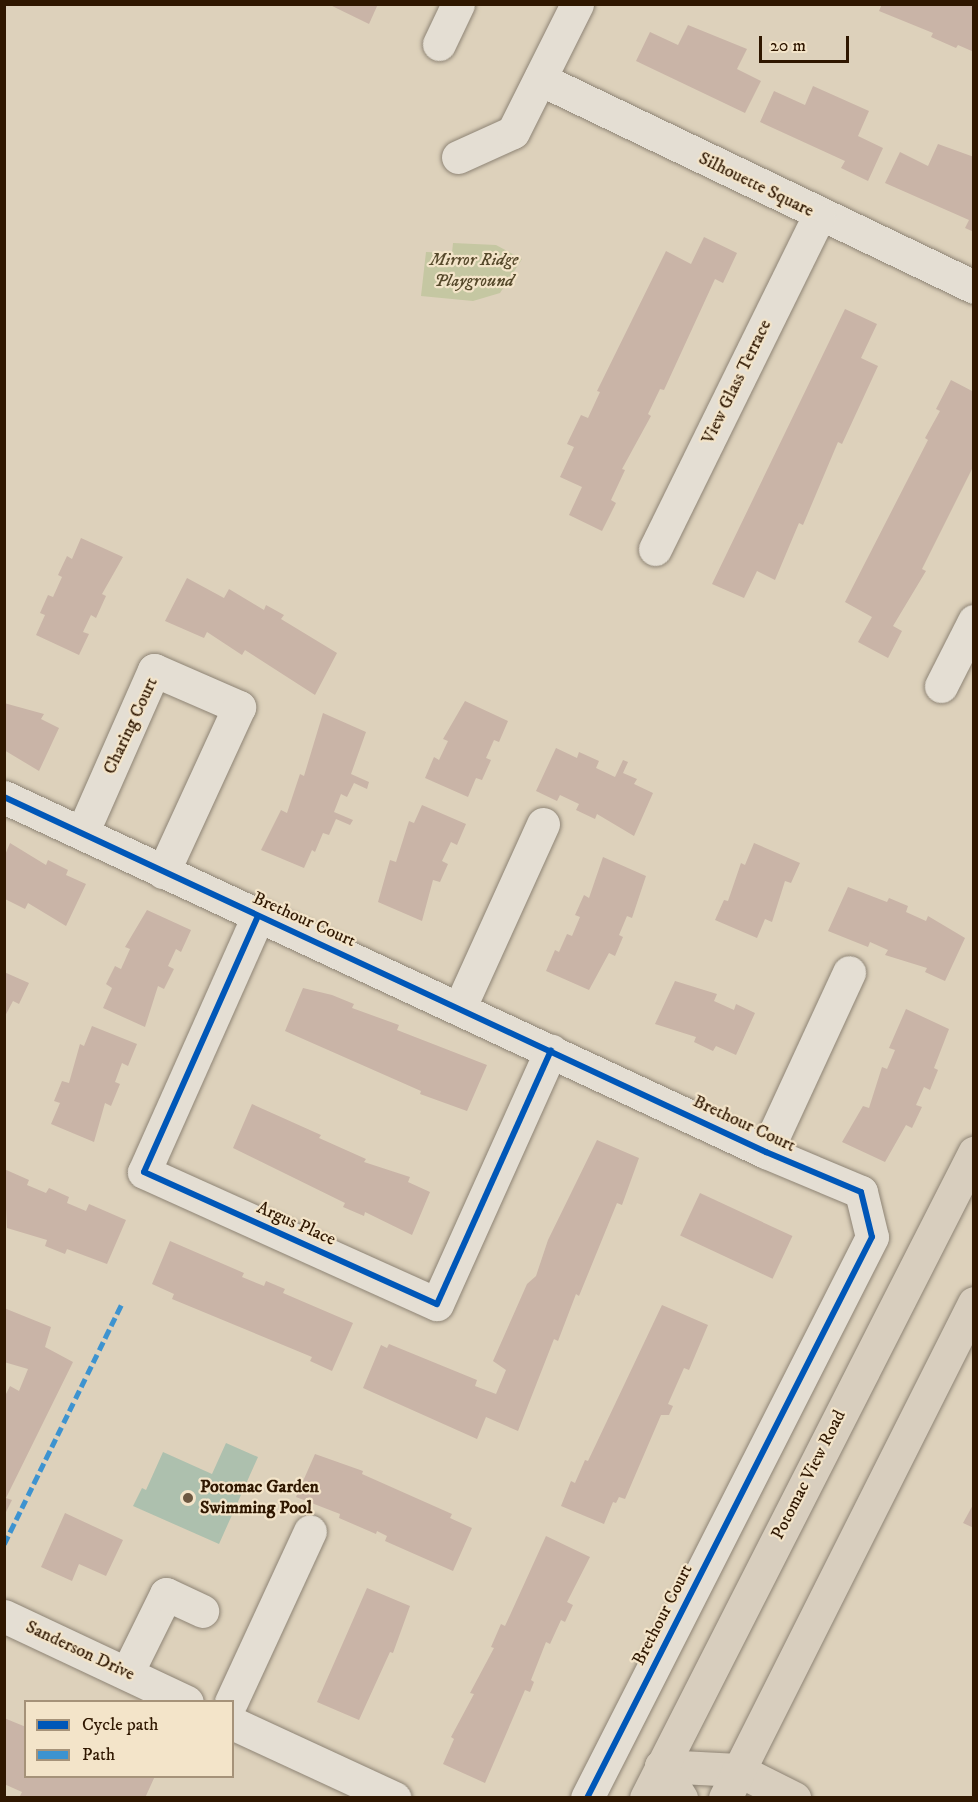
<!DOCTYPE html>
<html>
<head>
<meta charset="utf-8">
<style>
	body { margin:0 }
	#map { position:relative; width:978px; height:1802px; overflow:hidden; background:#ddd1bb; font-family:"IM FELL DW Pica",serif }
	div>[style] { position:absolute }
	.green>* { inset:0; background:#c5c7a2 }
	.water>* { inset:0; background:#adc0ae }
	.building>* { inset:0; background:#c9b4a7; transform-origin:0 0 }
	.roads { filter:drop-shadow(0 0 2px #8e8475) drop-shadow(0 0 2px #8e8475) }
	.minor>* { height:33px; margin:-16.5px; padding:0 16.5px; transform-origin:16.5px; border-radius:16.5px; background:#e4ded3 }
	.major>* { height:33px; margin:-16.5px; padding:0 16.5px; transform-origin:16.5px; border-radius:16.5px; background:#d8cebe }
	.quiet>* { height:4.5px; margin-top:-2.25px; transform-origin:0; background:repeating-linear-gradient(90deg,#3d93d0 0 9px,transparent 0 13.5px) }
	.cycleway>* { height:6px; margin:-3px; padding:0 3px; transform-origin:3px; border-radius:3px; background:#0057b8 }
	.dots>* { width:16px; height:16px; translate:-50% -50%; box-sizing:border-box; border:3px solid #f3e4c9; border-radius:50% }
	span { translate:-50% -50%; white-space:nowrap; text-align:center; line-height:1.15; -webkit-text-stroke:4.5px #f3e4c9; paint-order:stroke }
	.street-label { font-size:18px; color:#2f1700 }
	.park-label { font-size:18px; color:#56492b; font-style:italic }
	.poi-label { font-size:18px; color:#2f1700; font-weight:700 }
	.left { translate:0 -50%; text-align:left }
	.frame { position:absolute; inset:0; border:6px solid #2f1700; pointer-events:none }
	.legend { position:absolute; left:24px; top:1700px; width:210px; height:78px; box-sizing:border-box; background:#f3e4c9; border:2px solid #a59279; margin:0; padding:8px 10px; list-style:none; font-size:18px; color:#2f1700 }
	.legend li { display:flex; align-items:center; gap:12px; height:30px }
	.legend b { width:30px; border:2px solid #a59279 }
	.scale { position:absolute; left:759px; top:36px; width:90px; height:27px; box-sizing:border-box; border:3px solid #2f1700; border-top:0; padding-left:8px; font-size:18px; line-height:21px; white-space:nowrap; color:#2f1700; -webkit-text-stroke:4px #f3e4c9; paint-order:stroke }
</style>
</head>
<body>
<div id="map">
	<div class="green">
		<div style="clip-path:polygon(453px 243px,496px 245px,522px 259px,500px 293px,473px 301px,421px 296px,426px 252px,452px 253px)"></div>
	</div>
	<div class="water">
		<div style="clip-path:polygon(226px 1443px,258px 1457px,219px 1544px,133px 1506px,142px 1488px,146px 1490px,163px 1452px,212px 1474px)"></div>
	</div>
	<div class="building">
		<div style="clip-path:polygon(328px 4px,378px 4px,369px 24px)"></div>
		<div style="clip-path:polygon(882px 4px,974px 4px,974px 52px,958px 45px,956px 48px,931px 37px,933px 33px,879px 11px)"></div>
		<div style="clip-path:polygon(688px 25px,747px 49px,737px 69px,761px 81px,745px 113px,636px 61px,650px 32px,678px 45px)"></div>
		<div style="clip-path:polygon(813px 86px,869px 111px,858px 136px,883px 148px,868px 181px,841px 168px,845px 161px,760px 122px,774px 91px,805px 105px)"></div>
		<div style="clip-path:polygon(938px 144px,974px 157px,974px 232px,965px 228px,969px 220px,885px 183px,900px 152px,928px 166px)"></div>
		<div style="clip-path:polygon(704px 237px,737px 253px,723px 283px,715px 279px,664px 390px,660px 389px,648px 414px,651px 416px,622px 469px,625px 470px,611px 500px,616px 503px,602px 531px,569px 515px,582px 487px,560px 477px,574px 447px,567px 444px,581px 415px,588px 418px,600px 392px,597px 391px,666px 251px,691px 264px)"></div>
		<div style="clip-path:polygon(845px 309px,877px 324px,861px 358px,878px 366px,842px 444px,838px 442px,803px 525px,799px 523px,775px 580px,757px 571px,744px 598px,712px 584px)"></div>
		<div style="clip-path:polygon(951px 380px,974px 392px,974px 465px,922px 569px,926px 571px,893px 626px,902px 631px,888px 658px,858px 642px,872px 617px,845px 602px,928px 440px,925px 438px,940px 411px,936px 409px)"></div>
		<div style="clip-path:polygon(81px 538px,123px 557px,102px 594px,106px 596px,96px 618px,91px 615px,83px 632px,89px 634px,79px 655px,36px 635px,45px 615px,40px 613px,48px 595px,53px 597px,62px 577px,58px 575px,67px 556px,72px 559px)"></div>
		<div style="clip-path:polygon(187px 578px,224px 598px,229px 589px,264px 610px,266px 605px,284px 615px,281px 619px,337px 653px,315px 695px,245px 650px,242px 655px,207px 632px,204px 638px,165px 621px)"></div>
		<div style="clip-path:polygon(465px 701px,508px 721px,499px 742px,494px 740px,486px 758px,491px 760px,482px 780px,476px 778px,468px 797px,425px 778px,434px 757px,439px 760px,448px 741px,443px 739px)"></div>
		<div style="clip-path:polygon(4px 703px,44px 714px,41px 719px,59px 728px,39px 771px,4px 750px)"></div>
		<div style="clip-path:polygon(323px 713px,366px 732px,351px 774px,369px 782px,367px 789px,354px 783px,347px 797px,341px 794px,334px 812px,353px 820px,350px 825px,336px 819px,329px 835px,323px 833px,315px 852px,312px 850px,304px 868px,261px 850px,281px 810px,287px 813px,300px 774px,304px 776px)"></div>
		<div style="clip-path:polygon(556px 748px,577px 758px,579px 752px,599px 761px,596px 768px,615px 777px,623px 760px,628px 762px,623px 773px,637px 779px,634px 784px,653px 793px,634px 836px,597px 814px,595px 819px,576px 810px,579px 804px,560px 795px,557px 801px,536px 791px)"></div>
		<div style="clip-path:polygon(422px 805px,466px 824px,457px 845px,451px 842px,442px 861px,448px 864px,440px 882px,433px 880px,422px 921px,378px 902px,390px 860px,396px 862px,409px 821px,414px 823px)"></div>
		<div style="clip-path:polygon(10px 843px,46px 865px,48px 860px,68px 870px,66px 875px,86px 884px,66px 926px,28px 903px,25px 909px,5px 899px,5px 855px)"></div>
		<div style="clip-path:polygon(754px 843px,800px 863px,791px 883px,785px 881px,772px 922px,765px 919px,757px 938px,715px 920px,724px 900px,728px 901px,741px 863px,745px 865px)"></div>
		<div style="clip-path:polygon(603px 857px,646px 876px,632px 918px,627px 916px,619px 935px,623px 937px,615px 956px,609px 953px,589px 990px,546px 971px,555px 950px,559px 952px,567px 934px,572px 936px,580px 917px,575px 915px,584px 895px,589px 898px)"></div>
		<div style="clip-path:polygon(848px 887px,887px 902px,889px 898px,908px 906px,906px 912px,926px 921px,928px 916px,965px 938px,945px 981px,925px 972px,927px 968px,885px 955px,888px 950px,870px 942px,868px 947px,828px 931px)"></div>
		<div style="clip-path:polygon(147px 910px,191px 930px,181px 952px,176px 949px,168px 966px,174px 969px,164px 989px,158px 986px,145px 1027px,103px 1008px,112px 988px,106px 984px,115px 966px,121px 969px,130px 949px,125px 947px)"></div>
		<div style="clip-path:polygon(4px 972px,29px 983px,19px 1004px,13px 1001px,4px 1018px)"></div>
		<div style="clip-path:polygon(675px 981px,717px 994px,714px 1001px,734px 1010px,736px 1004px,755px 1013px,736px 1055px,716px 1046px,713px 1051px,694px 1042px,696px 1037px,655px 1024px)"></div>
		<div style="clip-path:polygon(303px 988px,332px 995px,354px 1004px,352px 1008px,399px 1025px,397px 1030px,487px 1065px,467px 1111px,420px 1094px,421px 1091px,285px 1031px)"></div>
		<div style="clip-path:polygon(906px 1009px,949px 1029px,934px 1068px,938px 1070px,930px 1090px,924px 1087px,916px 1105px,922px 1107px,912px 1128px,906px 1125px,885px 1162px,842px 1142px,863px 1106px,869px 1108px,882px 1067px,887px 1069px,895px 1050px,889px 1048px)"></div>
		<div style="clip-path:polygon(92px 1026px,137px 1044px,128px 1066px,122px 1063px,115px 1082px,120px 1084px,111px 1106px,105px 1103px,94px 1142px,51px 1124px,60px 1103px,54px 1101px,62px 1081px,69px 1083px,80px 1044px,84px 1046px)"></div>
		<div style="clip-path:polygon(252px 1104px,321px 1135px,319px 1138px,366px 1159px,364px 1162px,410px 1177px,408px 1182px,430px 1192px,412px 1235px,365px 1212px,364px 1216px,343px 1207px,345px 1203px,233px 1148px)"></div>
		<div style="clip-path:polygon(597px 1140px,639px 1158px,622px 1205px,617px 1203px,579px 1296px,576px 1294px,558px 1341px,554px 1339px,518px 1431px,486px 1417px,477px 1439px,363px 1388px,381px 1345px,387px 1348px,389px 1344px,477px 1380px,475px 1386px,496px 1394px,506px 1370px,493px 1361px,527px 1284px,536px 1276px,548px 1240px)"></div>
		<div style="clip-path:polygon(4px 1169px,29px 1180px,27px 1185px,46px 1193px,49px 1188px,69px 1197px,67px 1203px,86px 1211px,89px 1204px,126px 1220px,107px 1264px,67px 1249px,65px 1254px,45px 1246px,47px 1240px,7px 1228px)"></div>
		<div style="left:700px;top:1193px;width:102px;height:47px;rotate:25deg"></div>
		<div style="clip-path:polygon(170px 1241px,244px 1273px,242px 1277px,264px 1286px,266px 1281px,285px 1289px,283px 1293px,353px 1323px,332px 1371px,310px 1361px,312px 1357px,172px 1299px,174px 1294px,152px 1284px)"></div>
		<div style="clip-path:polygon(662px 1305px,708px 1325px,689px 1370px,684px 1368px,668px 1404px,673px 1406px,669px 1415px,661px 1415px,625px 1499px,619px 1497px,616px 1503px,613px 1502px,604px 1524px,561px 1506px,571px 1481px,575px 1483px,585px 1460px,588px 1461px)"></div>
		<div style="clip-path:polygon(4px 1308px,51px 1327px,45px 1347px,73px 1362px,6px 1498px,12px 1500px,4px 1516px,4px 1398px,10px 1386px,19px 1391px,28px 1369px,4px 1362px)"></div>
		<div style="clip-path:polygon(315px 1454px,363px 1471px,362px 1474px,452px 1514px,450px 1518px,472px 1528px,453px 1571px,385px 1541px,387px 1536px,377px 1531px,376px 1534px,339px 1518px,340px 1514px,296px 1497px)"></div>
		<div style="clip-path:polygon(974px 1503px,974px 1528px,963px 1523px)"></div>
		<div style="clip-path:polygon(65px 1513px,123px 1540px,106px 1576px,79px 1564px,72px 1581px,41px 1567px)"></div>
		<div style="clip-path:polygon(546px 1536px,590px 1557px,567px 1602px,573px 1605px,565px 1622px,561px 1620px,550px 1644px,546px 1642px,531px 1680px,534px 1682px,530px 1692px,525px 1690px,485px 1783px,443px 1764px,454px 1739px,451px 1737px,474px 1694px,470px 1693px,494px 1648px,491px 1647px,501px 1624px,505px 1626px)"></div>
		<div style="clip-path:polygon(367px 1588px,410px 1606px,393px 1653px,390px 1652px,359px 1720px,317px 1702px)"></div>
		<div style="clip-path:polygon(4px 1718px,26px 1727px,26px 1776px,155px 1776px,145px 1798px,19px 1798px,22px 1792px,4px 1784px)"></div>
	</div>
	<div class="roads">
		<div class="minor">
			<div style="left:439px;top:44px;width:44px;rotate:-64.6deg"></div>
			<div style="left:540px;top:79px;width:481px;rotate:25.6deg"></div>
			<div style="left:458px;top:157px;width:60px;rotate:-24.4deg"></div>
			<div style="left:513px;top:132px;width:143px;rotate:-63.4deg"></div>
			<div style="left:655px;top:549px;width:371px;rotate:-63.8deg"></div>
			<div style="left:941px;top:686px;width:73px;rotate:-63.1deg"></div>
			<div style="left:4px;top:797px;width:841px;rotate:24.98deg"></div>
			<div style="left:766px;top:1152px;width:103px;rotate:22.8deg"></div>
			<div style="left:861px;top:1192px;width:46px;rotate:76.3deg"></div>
			<div style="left:872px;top:1237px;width:629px;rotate:116.93deg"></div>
			<div style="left:83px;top:831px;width:176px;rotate:-66.2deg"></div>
			<div style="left:154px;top:670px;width:93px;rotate:23.5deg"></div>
			<div style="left:239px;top:707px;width:182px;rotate:114.7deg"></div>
			<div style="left:258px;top:916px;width:280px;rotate:114deg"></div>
			<div style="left:144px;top:1172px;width:321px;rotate:24.3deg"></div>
			<div style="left:437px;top:1304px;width:278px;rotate:-65.8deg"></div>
			<div style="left:460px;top:1007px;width:201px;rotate:-65.6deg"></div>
			<div style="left:766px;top:1152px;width:198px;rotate:-65.2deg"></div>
			<div style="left:4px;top:1616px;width:202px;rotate:25.2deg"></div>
			<div style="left:127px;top:1673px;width:88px;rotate:-63.7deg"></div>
			<div style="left:166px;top:1594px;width:40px;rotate:25deg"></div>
			<div style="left:231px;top:1702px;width:188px;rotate:-65.2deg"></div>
			<div style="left:232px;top:1723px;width:179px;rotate:24.8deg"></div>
		</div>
		<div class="major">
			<div style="left:661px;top:1766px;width:77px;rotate:3deg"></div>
			<div style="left:738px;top:1770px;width:63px;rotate:26.6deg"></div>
			<div style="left:661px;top:1766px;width:38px;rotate:58deg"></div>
			<div style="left:646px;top:1798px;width:724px;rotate:-63.05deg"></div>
			<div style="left:725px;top:1798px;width:554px;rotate:-63.3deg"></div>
		</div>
	</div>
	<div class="quiet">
		<div style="left:4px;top:1544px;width:268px;rotate:-63.9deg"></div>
	</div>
	<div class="cycleway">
		<div style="left:4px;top:797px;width:841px;rotate:24.98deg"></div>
		<div style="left:766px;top:1152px;width:103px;rotate:22.8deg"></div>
		<div style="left:861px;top:1192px;width:46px;rotate:76.3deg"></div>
		<div style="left:872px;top:1237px;width:629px;rotate:116.93deg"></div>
		<div style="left:258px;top:916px;width:280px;rotate:114deg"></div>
		<div style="left:144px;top:1172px;width:321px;rotate:24.3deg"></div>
		<div style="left:437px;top:1304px;width:278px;rotate:-65.8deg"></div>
	</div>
	<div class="dots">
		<div style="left:188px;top:1498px;background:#6c5841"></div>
	</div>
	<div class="street-label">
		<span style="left:756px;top:185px;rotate:26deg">Silhouette Square</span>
		<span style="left:737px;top:382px;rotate:-64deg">View Glass Terrace</span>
		<span style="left:131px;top:726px;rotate:-65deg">Charing Court</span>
		<span style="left:304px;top:920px;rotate:24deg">Brethour Court</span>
		<span style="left:744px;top:1124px;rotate:25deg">Brethour Court</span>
		<span style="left:296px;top:1224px;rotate:24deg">Argus Place</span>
		<span style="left:809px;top:1475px;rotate:-63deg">Potomac View Road</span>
		<span style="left:663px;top:1615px;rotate:-63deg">Brethour Court</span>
		<span style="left:80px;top:1651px;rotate:25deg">Sanderson Drive</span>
	</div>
	<div class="park-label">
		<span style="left:474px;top:271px">Mirror Ridge<br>Playground</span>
	</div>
	<div class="poi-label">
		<span class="left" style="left:200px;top:1498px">Potomac Garden<br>Swimming Pool</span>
	</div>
	<div class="frame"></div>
	<ul class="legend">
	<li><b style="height:8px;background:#0057b8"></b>Cycle path</li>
	<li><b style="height:8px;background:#3d93d0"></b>Path</li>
	</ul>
	<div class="scale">20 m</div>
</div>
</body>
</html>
